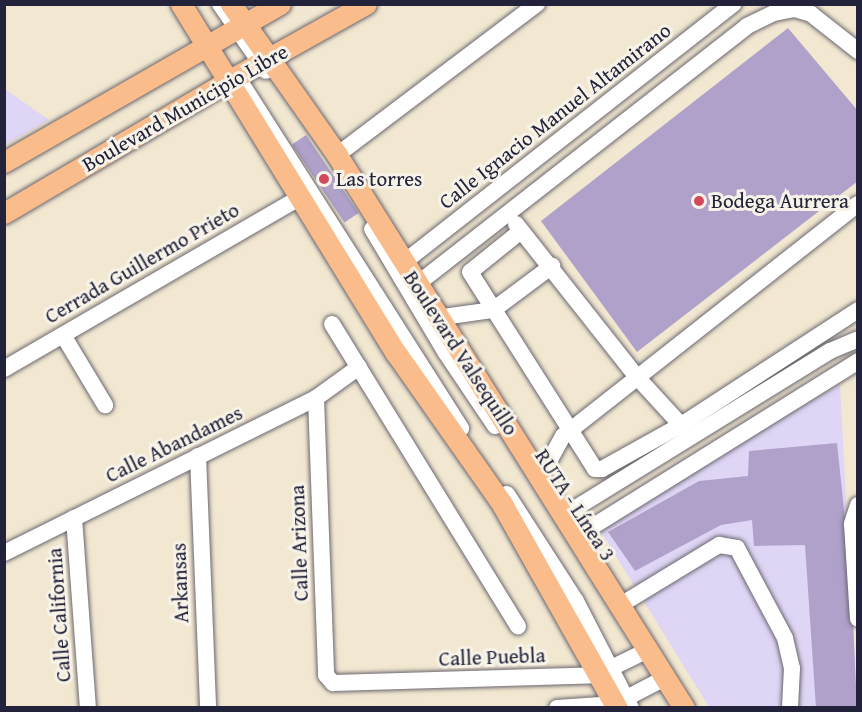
<!DOCTYPE html>
<html>
<head>
<meta charset="utf-8">
<style>
	body { margin:0 }
	#map { position:relative; width:862px; height:712px; overflow:hidden; background:#f2e8d1; font-family:"Gentium Book Plus",serif }
	div>[style] { position:absolute }
	.built>* { inset:0; background:#dfd5f5 }
	.building>* { inset:0; background:#b0a1ca; transform-origin:0 0 }
	.roads { filter:drop-shadow(0 0 2px #6b6770) drop-shadow(0 0 2px #6b6770) }
	.minor>* { height:16px; margin:-8px; padding:0 8px; transform-origin:8px; border-radius:8px; background:#fff }
	.major>* { height:21px; margin:-10.5px; padding:0 10.5px; transform-origin:10.5px; border-radius:10.5px; background:#f9bc8a }
	.dots>* { width:16px; height:16px; translate:-50% -50%; box-sizing:border-box; border:3px solid #f7f3e8; border-radius:50% }
	span { translate:-50% -50%; white-space:nowrap; text-align:center; line-height:1.15; -webkit-text-stroke:6px #f7f3e8; paint-order:stroke }
	.street-label { font-size:21px; color:#22223b }
	.poi-label { font-size:21px; color:#22223b }
	.left { translate:0 -50%; text-align:left }
	.frame { position:absolute; inset:0; border:6px solid #22223b; pointer-events:none }
</style>
</head>
<body>
<div id="map">
	<div class="built">
		<div style="clip-path:polygon(5px 89px,49px 120px,5px 145px,4px 145px)"></div>
		<div style="clip-path:polygon(840px 384px,857px 707px,709px 707px,598px 527px)"></div>
	</div>
	<div class="building">
		<div style="clip-path:polygon(788px 28px,858px 111px,858px 181px,637px 352px,541px 221px)"></div>
		<div style="left:306px;top:135px;width:94px;height:17px;rotate:56deg"></div>
		<div style="clip-path:polygon(837px 443px,851px 576px,857px 708px,816px 708px,805px 545px,754px 546px,752px 520px,721px 525px,635px 571px,608px 532px,699px 481px,748px 476px,749px 451px)"></div>
	</div>
	<div class="roads">
		<div class="minor">
			<div style="left:220px;top:4px;width:81px;rotate:55.5deg"></div>
			<div style="left:243px;top:86px;width:406px;rotate:57.5deg"></div>
			<div style="left:337px;top:155px;width:251px;rotate:-37.1deg"></div>
			<div style="left:516px;top:224px;width:195px;rotate:51.7deg"></div>
			<div style="left:637px;top:377px;width:65px;rotate:47.5deg"></div>
			<div style="left:372px;top:229px;width:144px;rotate:59.2deg"></div>
			<div style="left:446px;top:353px;width:88px;rotate:56.1deg"></div>
			<div style="left:521px;top:231px;width:65px;rotate:141.2deg"></div>
			<div style="left:470px;top:272px;width:233px;rotate:57.6deg"></div>
			<div style="left:595px;top:469px;width:7px"></div>
			<div style="left:602px;top:469px;width:90px;rotate:-29.1deg"></div>
			<div style="left:681px;top:425px;width:211px;rotate:-33deg"></div>
			<div style="left:403px;top:263px;width:420px;rotate:-38.1deg"></div>
			<div style="left:416px;top:285px;width:420px;rotate:-38deg"></div>
			<div style="left:747px;top:26px;width:30px;rotate:-26deg"></div>
			<div style="left:774px;top:13px;width:21px;rotate:-11deg"></div>
			<div style="left:795px;top:9px;width:17px;rotate:17deg"></div>
			<div style="left:811px;top:14px;width:60px;rotate:38.2deg"></div>
			<div style="left:436px;top:318px;width:58px;rotate:-8deg"></div>
			<div style="left:493px;top:310px;width:74px;rotate:-36.7deg"></div>
			<div style="left:332px;top:324px;width:355px;rotate:58.4deg"></div>
			<div style="left:63px;top:335px;width:82px;rotate:59deg"></div>
			<div style="left:4px;top:369px;width:345px;rotate:-30.1deg"></div>
			<div style="left:316px;top:398px;width:277px;rotate:87.9deg"></div>
			<div style="left:326px;top:675px;width:11px;rotate:49deg"></div>
			<div style="left:333px;top:683px;width:264px;rotate:-1.7deg"></div>
			<div style="left:597px;top:675px;width:57px;rotate:-26.1deg"></div>
			<div style="left:198px;top:456px;width:252px;rotate:87.7deg"></div>
			<div style="left:541px;top:476px;width:46px;rotate:-61.2deg"></div>
			<div style="left:563px;top:436px;width:375px;rotate:-38.2deg"></div>
			<div style="left:507px;top:494px;width:127px;rotate:57.2deg"></div>
			<div style="left:576px;top:601px;width:120px;rotate:62.8deg"></div>
			<div style="left:858px;top:505px;width:20px;rotate:108deg"></div>
			<div style="left:852px;top:524px;width:95px;rotate:86.4deg"></div>
			<div style="left:566px;top:514px;width:310px;rotate:-31.7deg"></div>
			<div style="left:830px;top:351px;width:30px;rotate:-23deg"></div>
			<div style="left:74px;top:518px;width:191px;rotate:85.8deg"></div>
			<div style="left:579px;top:535px;width:329px;rotate:-31.9deg"></div>
			<div style="left:4px;top:553px;width:348px;rotate:-26.4deg"></div>
			<div style="left:316px;top:398px;width:53px;rotate:-35.8deg"></div>
			<div style="left:622px;top:604px;width:114px;rotate:-31.3deg"></div>
			<div style="left:719px;top:545px;width:18px;rotate:9deg"></div>
			<div style="left:737px;top:548px;width:102px;rotate:61.9deg"></div>
			<div style="left:785px;top:638px;width:31px;rotate:77deg"></div>
			<div style="left:792px;top:668px;width:40px;rotate:92.9deg"></div>
			<div style="left:557px;top:708px;width:58px;rotate:-3.9deg"></div>
			<div style="left:615px;top:704px;width:56px;rotate:-27.5deg"></div>
		</div>
		<div class="major">
			<div style="left:181px;top:4px;width:410px;rotate:58.4deg"></div>
			<div style="left:396px;top:353px;width:184px;rotate:54.9deg"></div>
			<div style="left:502px;top:504px;width:234px;rotate:60.6deg"></div>
			<div style="left:231px;top:4px;width:184px;rotate:54.9deg"></div>
			<div style="left:337px;top:155px;width:653px;rotate:57.89deg"></div>
			<div style="left:4px;top:162px;width:318px;rotate:-29.8deg"></div>
			<div style="left:4px;top:213px;width:260px;rotate:-30.5deg"></div>
			<div style="left:228px;top:81px;width:158px;rotate:-29.2deg"></div>
		</div>
	</div>
	<div class="dots">
		<div style="left:324px;top:179px;background:#d1495b"></div>
		<div style="left:699px;top:201px;background:#d1495b"></div>
	</div>
	<div class="street-label">
		<span style="left:185px;top:108px;rotate:-30deg">Boulevard Municipio Libre</span>
		<span style="left:555px;top:116px;rotate:-38deg">Calle Ignacio Manuel Altamirano</span>
		<span style="left:142px;top:263px;rotate:-30deg">Cerrada Guillermo Prieto</span>
		<span style="left:461px;top:353px;rotate:57deg">Boulevard Valsequillo</span>
		<span style="left:174px;top:444px;rotate:-26deg">Calle Abandames</span>
		<span style="left:575px;top:505px;rotate:57deg">RUTA - Línea 3</span>
		<span style="left:299px;top:543px;rotate:-92deg">Calle Arizona</span>
		<span style="left:180px;top:583px;rotate:-92deg">Arkansas</span>
		<span style="left:59px;top:615px;rotate:-94deg">Calle California</span>
		<span style="left:492px;top:657px;rotate:-2deg">Calle Puebla</span>
	</div>
	<div class="poi-label">
		<span class="left" style="left:336px;top:179px">Las torres</span>
		<span class="left" style="left:711px;top:201px">Bodega Aurrera</span>
	</div>
	<div class="frame"></div>
</div>
</body>
</html>
